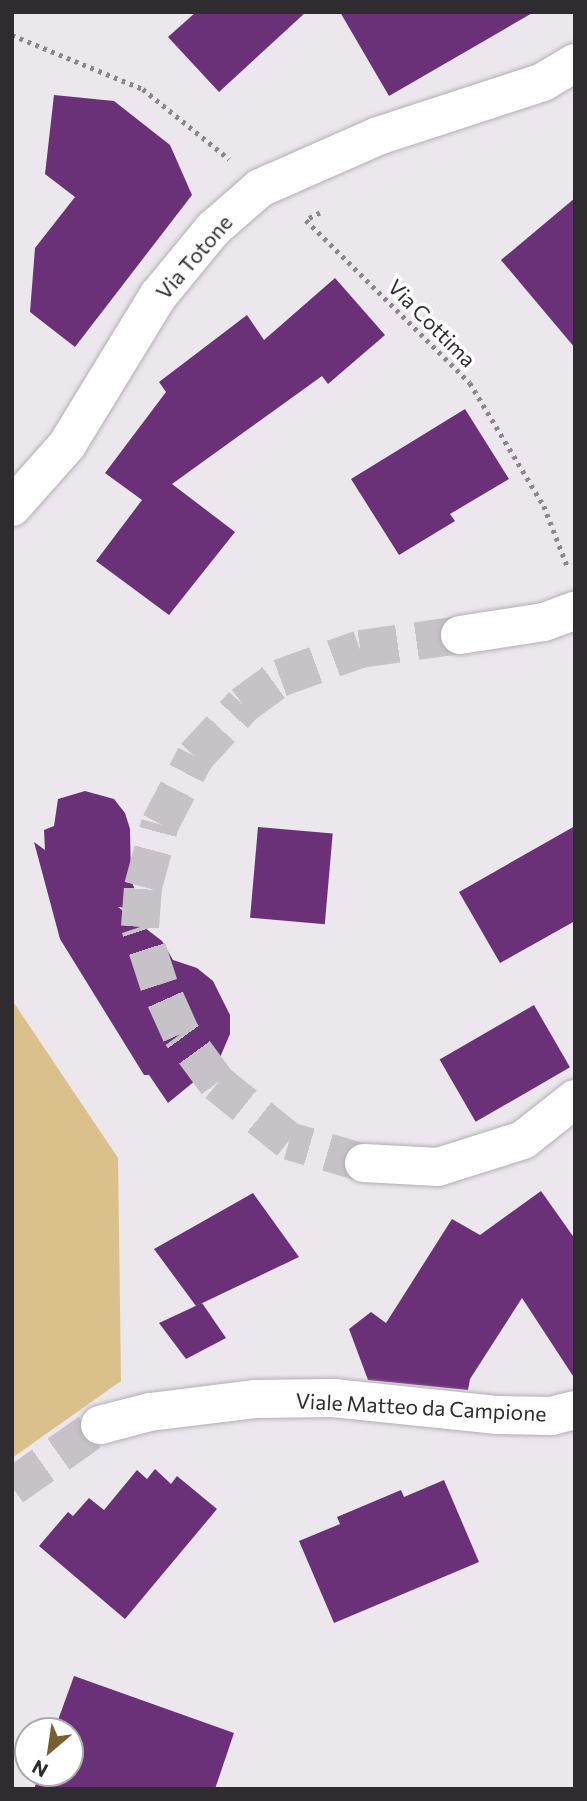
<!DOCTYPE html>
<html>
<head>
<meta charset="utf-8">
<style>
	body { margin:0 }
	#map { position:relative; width:587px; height:1801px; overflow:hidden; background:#ece7ed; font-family:Commissioner,sans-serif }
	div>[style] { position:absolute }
	.green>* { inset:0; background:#dac08a }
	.building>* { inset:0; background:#6b3178; transform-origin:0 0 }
	.minor-tunnel>* { height:38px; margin-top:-19px; transform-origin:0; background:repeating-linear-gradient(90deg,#c6c2c7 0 38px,transparent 0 57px) }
	.path>* { height:4.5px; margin-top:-2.25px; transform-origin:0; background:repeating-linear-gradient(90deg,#8a868a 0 3.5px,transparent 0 8.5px) }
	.roads { filter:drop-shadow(0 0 2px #b3aeb4) drop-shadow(0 0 2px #b3aeb4) }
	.minor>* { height:38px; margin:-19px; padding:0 19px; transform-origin:19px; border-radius:19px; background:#fff }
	span { translate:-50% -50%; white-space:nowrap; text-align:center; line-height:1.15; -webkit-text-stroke:7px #fff; paint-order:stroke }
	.street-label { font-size:21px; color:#2e2c2e }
	.frame { position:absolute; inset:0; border:14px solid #2e2c2e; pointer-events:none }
	.north { position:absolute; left:14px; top:1717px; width:70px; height:70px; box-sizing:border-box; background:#fff; border:2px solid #ababab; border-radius:50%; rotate:209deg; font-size:19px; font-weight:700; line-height:28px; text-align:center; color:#2e2c2e }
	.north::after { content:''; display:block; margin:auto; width:24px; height:32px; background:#766030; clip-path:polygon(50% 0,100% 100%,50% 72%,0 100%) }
</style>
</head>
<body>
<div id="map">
	<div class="green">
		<div style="clip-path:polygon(12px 1000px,118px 1158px,121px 1381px,12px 1458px)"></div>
	</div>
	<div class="building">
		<div style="clip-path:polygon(196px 12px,306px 12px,219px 92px,168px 37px)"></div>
		<div style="clip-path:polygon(340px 12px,534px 12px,389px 96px)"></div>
		<div style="clip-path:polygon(54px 95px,114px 101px,170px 145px,192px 195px,75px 347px,30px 312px,35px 248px,75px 197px,45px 174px)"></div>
		<div style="clip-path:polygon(575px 198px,575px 348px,501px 260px)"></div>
		<div style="clip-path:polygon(335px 278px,385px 335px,328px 384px,322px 376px,172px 484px,235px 532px,169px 615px,96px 561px,142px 500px,105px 473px,166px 392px,159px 382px,247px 315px,264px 340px)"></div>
		<div style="clip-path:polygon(465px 409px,509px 479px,450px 514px,455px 521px,399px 555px,351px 479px)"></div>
		<div style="clip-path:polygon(85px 791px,114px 799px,125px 813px,130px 829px,131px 880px,143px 909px,118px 907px,162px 941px,173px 960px,197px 968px,213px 981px,230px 1015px,230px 1034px,218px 1062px,168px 1103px,149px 1075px,144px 1075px,60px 939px,34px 842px,45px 850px,44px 830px,54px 826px,58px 799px)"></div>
		<div style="clip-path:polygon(575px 826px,575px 921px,500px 963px,459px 892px)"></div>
		<div style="left:258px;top:827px;width:75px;height:91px;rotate:5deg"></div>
		<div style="left:534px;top:1005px;width:72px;height:109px;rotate:60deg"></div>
		<div style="clip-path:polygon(541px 1191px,575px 1239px,575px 1379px,522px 1298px,470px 1379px,468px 1390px,368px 1380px,349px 1329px,371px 1312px,386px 1323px,452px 1219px,480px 1235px)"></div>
		<div style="clip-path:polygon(253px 1193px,299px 1257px,196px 1306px,154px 1249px)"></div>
		<div style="clip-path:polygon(202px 1303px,226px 1338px,186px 1359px,159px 1323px)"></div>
		<div style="clip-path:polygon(155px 1469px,171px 1484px,177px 1476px,217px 1509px,125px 1619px,39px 1546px,68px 1512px,73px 1516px,89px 1498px,104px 1510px,137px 1470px,147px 1479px)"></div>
		<div style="clip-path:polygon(444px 1480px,479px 1562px,334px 1623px,299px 1541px,340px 1524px,337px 1517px,401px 1490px,404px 1497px)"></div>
		<div style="clip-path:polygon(74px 1676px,234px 1733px,215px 1789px,34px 1789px,40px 1773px,70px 1773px,70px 1731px,54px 1731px)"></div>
	</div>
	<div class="minor-tunnel">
		<div style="left:364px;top:1163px;width:78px;rotate:-163.7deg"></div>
		<div style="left:289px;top:1141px;width:92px;rotate:-141.1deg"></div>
		<div style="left:217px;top:1083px;width:61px;rotate:-126.3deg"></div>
		<div style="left:181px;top:1034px;width:54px;rotate:-114.2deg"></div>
		<div style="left:159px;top:985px;width:61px;rotate:-108.1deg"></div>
		<div style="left:140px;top:927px;width:40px;rotate:-85.7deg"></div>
		<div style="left:143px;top:887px;width:65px;rotate:-74.9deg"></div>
		<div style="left:160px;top:824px;width:76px;rotate:-62.4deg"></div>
		<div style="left:195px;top:757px;width:71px;rotate:-47.3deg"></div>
		<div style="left:243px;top:705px;width:46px;rotate:-36.1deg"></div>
		<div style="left:280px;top:678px;width:85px;rotate:-19.9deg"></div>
		<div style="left:360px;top:649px;width:101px;rotate:-8deg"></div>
		<div style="left:12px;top:1487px;width:108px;rotate:-35.2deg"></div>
	</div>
	<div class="path">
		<div style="left:12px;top:35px;width:142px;rotate:22.4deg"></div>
		<div style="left:143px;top:89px;width:111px;rotate:39.1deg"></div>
		<div style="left:320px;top:213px;width:16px;rotate:153deg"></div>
		<div style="left:306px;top:220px;width:231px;rotate:44.8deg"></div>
		<div style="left:470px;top:383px;width:144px;rotate:59deg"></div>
		<div style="left:544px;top:506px;width:66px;rotate:68.8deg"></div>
	</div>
	<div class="roads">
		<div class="minor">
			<div style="left:12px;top:507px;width:83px;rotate:-48.4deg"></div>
			<div style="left:67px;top:445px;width:175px;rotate:-58.6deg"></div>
			<div style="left:158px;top:296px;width:87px;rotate:-50.6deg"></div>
			<div style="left:213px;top:229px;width:62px;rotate:-41.1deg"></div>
			<div style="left:260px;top:188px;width:129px;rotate:-23.8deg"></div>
			<div style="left:378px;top:136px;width:174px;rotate:-18.1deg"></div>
			<div style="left:543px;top:82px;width:37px;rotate:-31deg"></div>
			<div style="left:460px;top:635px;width:85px;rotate:-8.8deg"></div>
			<div style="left:544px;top:622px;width:33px;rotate:-20deg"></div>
			<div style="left:364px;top:1163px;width:74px;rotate:3.1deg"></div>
			<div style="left:438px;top:1167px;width:89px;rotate:-17.6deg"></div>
			<div style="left:523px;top:1140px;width:66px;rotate:-38.3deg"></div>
			<div style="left:100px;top:1425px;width:52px;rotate:-14.6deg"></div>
			<div style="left:150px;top:1412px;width:105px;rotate:-7.1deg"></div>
			<div style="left:254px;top:1399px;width:79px;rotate:-0.7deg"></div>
			<div style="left:333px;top:1398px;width:166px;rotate:5.9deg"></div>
			<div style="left:498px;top:1415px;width:53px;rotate:1.1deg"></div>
			<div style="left:551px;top:1416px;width:25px;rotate:-14deg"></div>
		</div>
	</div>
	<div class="street-label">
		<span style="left:194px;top:257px;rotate:-49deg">Via Totone</span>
		<span style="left:432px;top:323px;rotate:45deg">Via Cottima</span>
		<span style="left:421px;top:1407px;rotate:3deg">Viale Matteo da Campione</span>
	</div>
	<div class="frame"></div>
	<div class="north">N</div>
</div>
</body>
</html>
